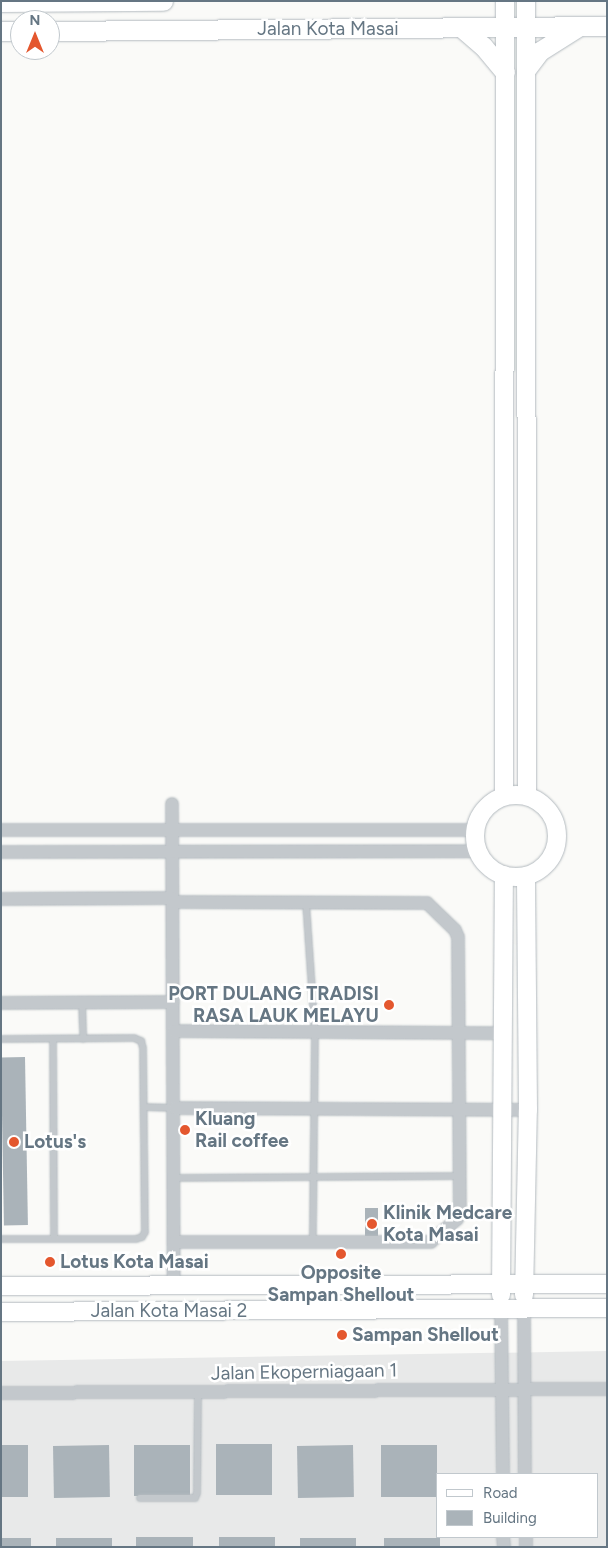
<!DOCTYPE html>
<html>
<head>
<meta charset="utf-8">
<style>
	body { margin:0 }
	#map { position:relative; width:608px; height:1548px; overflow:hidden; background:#fafaf8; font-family:Figtree,sans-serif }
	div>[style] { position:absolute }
	.built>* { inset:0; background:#e8e9e9 }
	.building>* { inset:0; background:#aab3b9; transform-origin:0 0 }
	.roads { filter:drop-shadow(0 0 1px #b3babf) drop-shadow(0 0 1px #b3babf) }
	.lane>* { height:6px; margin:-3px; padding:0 3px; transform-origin:3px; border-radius:3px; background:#c3c8cc }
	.street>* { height:12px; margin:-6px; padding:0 6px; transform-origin:6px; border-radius:6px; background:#c3c8cc }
	.secondary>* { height:18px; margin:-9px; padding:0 9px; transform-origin:9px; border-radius:9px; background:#fff }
	.secondary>.ring { margin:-9px; padding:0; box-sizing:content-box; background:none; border:18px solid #fff; border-radius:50% }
	.primary>* { height:19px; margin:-9.5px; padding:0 9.5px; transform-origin:9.5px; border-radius:9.5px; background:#fff }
	.dots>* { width:14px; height:14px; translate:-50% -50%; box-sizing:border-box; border:2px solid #fff; border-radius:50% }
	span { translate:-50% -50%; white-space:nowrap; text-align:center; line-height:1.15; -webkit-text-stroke:5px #fff; paint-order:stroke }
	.street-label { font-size:19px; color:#657683 }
	.poi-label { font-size:19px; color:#657683; font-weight:700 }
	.right { translate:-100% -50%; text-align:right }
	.left { translate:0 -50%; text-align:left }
	.frame { position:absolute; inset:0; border:2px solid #657683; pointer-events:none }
	.legend { position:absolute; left:436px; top:1473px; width:162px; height:65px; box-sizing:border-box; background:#fff; border:1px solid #c1c8cd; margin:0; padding:6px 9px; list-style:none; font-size:15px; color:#657683 }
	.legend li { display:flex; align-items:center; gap:10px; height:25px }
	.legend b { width:25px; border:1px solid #c1c8cd }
	.north { position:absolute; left:10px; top:10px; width:50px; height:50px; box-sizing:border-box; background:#fff; border:1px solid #c1c8cd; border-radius:50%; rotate:0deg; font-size:14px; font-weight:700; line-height:20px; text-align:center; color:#657683 }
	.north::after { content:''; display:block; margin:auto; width:18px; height:22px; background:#e4572e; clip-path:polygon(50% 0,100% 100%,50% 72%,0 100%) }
</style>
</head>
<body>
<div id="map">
	<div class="built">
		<div style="clip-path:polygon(evenodd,607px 1351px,607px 1547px,1px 1547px,1px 1361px,607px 1351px,437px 1474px,597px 1474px,597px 1537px,437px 1537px,437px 1474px)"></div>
	</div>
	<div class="building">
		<div style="left:25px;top:1057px;width:168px;height:24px;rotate:89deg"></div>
		<div style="left:365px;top:1208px;width:13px;height:31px"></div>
		<div style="left:272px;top:1444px;width:51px;height:56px;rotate:90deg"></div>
		<div style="left:1px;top:1445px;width:27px;height:52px"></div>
		<div style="left:109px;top:1445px;width:52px;height:56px;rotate:89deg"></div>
		<div style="left:134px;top:1445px;width:56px;height:51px"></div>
		<div style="left:353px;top:1445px;width:52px;height:56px;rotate:89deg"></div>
		<div style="left:437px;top:1445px;width:52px;height:56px;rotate:90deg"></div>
		<div style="left:136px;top:1537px;width:57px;height:10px"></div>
		<div style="left:219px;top:1537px;width:56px;height:10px"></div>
		<div style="left:1px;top:1538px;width:30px;height:9px"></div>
		<div style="left:56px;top:1538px;width:56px;height:9px"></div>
		<div style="left:300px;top:1538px;width:56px;height:9px"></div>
		<div style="left:384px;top:1538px;width:56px;height:9px"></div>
	</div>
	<div class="roads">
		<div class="lane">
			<div style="left:306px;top:902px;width:131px;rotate:86.1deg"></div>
			<div style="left:315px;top:1033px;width:208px;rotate:90.6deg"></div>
			<div style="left:82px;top:1002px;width:37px;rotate:88deg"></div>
			<div style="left:1px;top:1039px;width:133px;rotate:-0.4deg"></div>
			<div style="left:134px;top:1038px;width:8px;rotate:23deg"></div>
			<div style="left:141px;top:1041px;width:7px;rotate:74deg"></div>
			<div style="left:143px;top:1048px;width:184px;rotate:89.4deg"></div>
			<div style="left:145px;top:1232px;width:6px;rotate:121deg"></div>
			<div style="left:142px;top:1237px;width:6px;rotate:162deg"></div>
			<div style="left:136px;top:1239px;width:135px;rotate:180deg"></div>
			<div style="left:53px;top:1039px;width:200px;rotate:89.7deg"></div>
			<div style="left:144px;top:1107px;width:31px;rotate:2deg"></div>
			<div style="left:175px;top:1178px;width:284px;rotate:-0.4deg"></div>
			<div style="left:140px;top:1498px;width:55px"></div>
			<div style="left:195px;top:1498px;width:5px;rotate:-68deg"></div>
			<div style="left:197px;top:1493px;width:101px;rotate:-89.4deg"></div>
		</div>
		<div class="street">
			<div style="left:172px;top:804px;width:482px;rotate:89.8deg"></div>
			<div style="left:1px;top:830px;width:474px"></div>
			<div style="left:1px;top:852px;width:476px;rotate:-0.1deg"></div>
			<div style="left:1px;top:899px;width:171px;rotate:-0.3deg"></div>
			<div style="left:173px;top:902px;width:254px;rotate:0.2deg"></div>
			<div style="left:427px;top:903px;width:39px;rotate:44deg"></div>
			<div style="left:455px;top:930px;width:8px;rotate:67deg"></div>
			<div style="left:458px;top:937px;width:275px;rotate:89.6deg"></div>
			<div style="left:460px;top:1212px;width:8px;rotate:113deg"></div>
			<div style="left:457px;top:1219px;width:35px;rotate:139deg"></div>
			<div style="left:431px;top:1242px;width:256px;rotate:180deg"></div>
			<div style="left:1px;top:1003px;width:172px;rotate:-0.3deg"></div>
			<div style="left:174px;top:1031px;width:327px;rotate:0.4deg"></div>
			<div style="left:175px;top:1108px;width:353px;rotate:0.3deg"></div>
			<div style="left:501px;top:1309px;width:165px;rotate:89.3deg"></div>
			<div style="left:524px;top:1309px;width:165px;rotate:89.7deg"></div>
			<div style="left:1px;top:1393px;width:606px;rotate:-0.38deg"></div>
			<div style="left:503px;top:1537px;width:10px;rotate:84deg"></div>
			<div style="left:526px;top:1537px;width:10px;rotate:90deg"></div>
		</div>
		<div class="secondary">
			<div style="left:526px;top:1px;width:795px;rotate:89.93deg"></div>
			<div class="ring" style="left:475px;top:795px;width:64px;height:64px"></div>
			<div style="left:504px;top:796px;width:795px;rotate:-89.93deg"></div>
			<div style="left:1px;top:1286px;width:606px;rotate:-0.19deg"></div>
			<div style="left:501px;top:1295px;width:420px;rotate:-89.6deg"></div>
			<div style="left:524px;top:1295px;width:185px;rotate:-88.8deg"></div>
			<div style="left:528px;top:1110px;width:234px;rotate:-90.5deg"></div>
			<div style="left:1px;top:1312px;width:606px;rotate:-0.38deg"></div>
		</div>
		<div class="primary">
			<div style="left:1px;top:2px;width:162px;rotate:-0.4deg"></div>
			<div style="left:462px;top:28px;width:28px;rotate:41deg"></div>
			<div style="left:483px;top:46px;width:34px;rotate:50deg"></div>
			<div style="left:1px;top:31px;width:19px"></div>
			<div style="left:50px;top:31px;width:557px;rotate:-0.51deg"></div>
			<div style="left:527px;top:68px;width:21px;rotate:-53deg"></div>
			<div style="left:540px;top:51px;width:45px;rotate:-32.3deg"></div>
		</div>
	</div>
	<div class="dots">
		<div style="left:389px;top:1005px;background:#e4572e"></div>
		<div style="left:185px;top:1130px;background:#e4572e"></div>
		<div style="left:14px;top:1142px;background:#e4572e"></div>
		<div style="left:372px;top:1224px;background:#e4572e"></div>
		<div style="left:341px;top:1254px;background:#e4572e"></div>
		<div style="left:50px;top:1262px;background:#e4572e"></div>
		<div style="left:342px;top:1335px;background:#e4572e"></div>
	</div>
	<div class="street-label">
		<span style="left:328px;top:29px">Jalan Kota Masai</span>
		<span style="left:169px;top:1311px">Jalan Kota Masai 2</span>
		<span style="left:304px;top:1372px;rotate:-1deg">Jalan Ekoperniagaan 1</span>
	</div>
	<div class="poi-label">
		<span class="right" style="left:379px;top:1005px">PORT DULANG TRADISI<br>RASA LAUK MELAYU</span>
		<span class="left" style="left:195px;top:1130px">Kluang<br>Rail coffee</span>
		<span class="left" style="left:24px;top:1142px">Lotus's</span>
		<span class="left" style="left:383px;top:1224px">Klinik Medcare<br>Kota Masai</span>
		<span class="left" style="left:60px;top:1262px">Lotus Kota Masai</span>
		<span style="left:341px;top:1284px">Opposite<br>Sampan Shellout</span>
		<span class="left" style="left:352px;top:1335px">Sampan Shellout</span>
	</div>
	<div class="frame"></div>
	<ul class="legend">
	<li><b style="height:6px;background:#fff"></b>Road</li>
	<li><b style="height:14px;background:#aab3b9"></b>Building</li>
	</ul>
	<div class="north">N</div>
</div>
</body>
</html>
